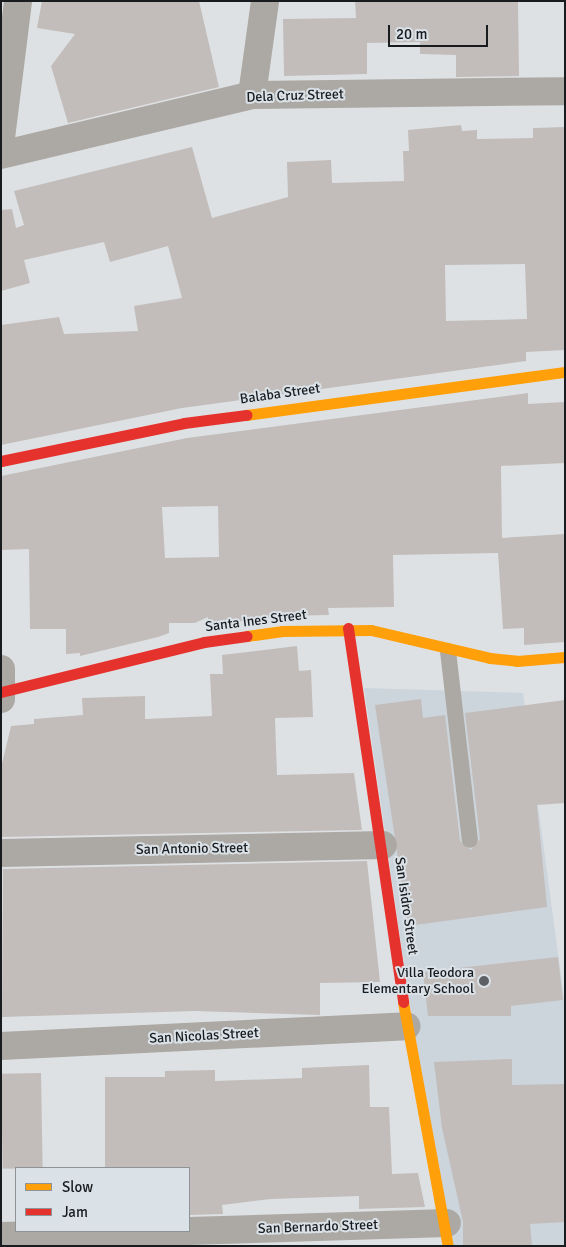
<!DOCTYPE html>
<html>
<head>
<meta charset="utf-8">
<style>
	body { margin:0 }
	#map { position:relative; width:566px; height:1247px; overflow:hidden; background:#dee1e4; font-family:Signika,sans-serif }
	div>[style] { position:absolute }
	.built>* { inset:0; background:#ccd5dc }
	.building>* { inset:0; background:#c2bdba; transform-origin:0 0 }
	.lane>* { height:16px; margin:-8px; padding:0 8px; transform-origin:8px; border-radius:8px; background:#aca8a3 }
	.street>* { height:28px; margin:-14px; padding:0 14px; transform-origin:14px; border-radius:14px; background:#aca8a3 }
	.slow>* { height:11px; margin:-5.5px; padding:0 5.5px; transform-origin:5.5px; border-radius:5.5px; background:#ff9f0a }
	.jam>* { height:11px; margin:-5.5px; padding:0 5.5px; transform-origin:5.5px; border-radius:5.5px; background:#e5322d }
	.dots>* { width:14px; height:14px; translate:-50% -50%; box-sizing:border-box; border:2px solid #dae2e8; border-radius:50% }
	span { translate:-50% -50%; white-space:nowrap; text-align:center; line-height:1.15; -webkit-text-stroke:4px #dae2e8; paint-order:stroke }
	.street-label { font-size:14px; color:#191c1e }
	.poi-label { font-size:14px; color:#191c1e }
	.right { translate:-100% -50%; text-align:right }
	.frame { position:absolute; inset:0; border:2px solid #191c1e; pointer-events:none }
	.legend { position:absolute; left:15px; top:1167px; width:175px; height:65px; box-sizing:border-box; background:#dae2e8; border:1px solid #8d9397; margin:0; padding:6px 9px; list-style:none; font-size:15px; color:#191c1e }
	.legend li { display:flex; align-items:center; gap:10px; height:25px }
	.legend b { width:25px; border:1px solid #8d9397 }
	.scale { position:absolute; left:388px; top:25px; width:100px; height:22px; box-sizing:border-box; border:2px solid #191c1e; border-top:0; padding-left:6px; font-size:15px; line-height:18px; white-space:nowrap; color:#191c1e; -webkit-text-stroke:4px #dae2e8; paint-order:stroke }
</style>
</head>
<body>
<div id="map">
	<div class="built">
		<div style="clip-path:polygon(364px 688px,523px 693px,565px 1006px,565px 1246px,445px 1246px)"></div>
	</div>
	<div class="building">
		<div style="clip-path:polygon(42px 1px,199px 1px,219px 87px,68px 123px,51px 66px,75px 34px,37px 28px)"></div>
		<div style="clip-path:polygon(355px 1px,518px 1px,519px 76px,456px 77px,456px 55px,420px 54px,420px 42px,367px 43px,367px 74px,284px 76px,283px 19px,356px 18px)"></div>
		<div style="clip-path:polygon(evenodd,461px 125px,462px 131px,477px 130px,477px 139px,533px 138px,533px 128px,565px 127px,565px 350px,526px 352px,526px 361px,182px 408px,1px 445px,1px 325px,59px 317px,64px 334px,138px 331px,134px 306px,182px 298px,168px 246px,110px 262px,104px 242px,24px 260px,30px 283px,1px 291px,1px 210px,12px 209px,16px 228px,24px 225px,14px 191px,192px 147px,212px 218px,288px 197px,287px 162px,331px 160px,332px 183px,404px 181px,403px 151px,409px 151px,408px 130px,461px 125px,525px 264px,527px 319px,446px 321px,445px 265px,525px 264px)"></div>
		<div style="clip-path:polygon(evenodd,528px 393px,528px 404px,565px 402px,565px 463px,501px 466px,502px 538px,565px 534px,565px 642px,524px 645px,524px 628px,503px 629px,498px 553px,393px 555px,394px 607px,328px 608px,329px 615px,281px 616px,221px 624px,208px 622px,208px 617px,195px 623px,169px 623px,169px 633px,158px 637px,80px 656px,80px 653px,66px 654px,66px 629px,30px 629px,29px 549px,1px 550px,1px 476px,187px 438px,528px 393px,218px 506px,219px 557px,165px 558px,162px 507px,218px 506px)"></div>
		<div style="clip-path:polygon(297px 646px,299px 671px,311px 670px,313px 717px,275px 718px,277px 775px,354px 773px,362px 830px,1px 837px,1px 768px,11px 726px,34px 724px,34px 719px,83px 715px,82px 698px,145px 696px,145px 719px,212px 716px,210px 674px,223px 674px,222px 655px)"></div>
		<div style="clip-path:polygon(421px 699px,423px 718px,445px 715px,460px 841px,471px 850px,480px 839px,465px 713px,565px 700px,565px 803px,537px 805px,547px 907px,408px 926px,375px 705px)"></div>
		<div style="clip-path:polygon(367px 861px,380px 982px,320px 983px,320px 1015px,195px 1011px,2px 1017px,3px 869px)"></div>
		<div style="clip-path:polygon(558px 957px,563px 1000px,511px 1006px,511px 1016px,428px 1016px,423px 972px)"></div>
		<div style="clip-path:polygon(512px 1059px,512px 1085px,565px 1084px,565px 1222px,530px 1224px,532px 1246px,463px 1246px,463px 1222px,442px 1128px,434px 1062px)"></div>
		<div style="clip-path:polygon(369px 1065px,370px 1107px,389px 1107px,392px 1174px,418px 1173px,425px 1207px,359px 1209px,359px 1196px,271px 1199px,222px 1205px,223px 1214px,189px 1215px,189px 1168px,105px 1168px,105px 1077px,165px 1077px,165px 1071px,215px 1070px,215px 1081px,302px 1078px,302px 1068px)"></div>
		<div style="left:41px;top:1073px;width:95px;height:40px;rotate:89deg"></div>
	</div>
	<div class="lane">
		<div style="left:448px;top:651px;width:190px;rotate:83.4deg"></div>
	</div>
	<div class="street">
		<div style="left:252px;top:95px;width:95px;rotate:-82.1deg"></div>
		<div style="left:1px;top:138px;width:138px;rotate:-82.9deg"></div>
		<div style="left:1px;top:155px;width:258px;rotate:-13.4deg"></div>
		<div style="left:252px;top:95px;width:313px;rotate:-0.7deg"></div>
		<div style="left:1px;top:669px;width:30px;rotate:90deg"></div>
		<div style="left:1px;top:853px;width:382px;rotate:-1.2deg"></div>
		<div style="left:1px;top:1046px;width:406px;rotate:-2.8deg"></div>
		<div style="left:189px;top:1231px;width:258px;rotate:-1.8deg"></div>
		<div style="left:1px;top:1236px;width:185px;rotate:-1.5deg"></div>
	</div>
	<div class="slow">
		<div style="left:246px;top:415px;width:322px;rotate:-7.7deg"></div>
		<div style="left:247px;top:636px;width:36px;rotate:-8deg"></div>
		<div style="left:283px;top:631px;width:88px;rotate:-0.7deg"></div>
		<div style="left:371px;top:630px;width:122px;rotate:13.2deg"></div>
		<div style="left:490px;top:658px;width:27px;rotate:6deg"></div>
		<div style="left:517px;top:661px;width:48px;rotate:-4.8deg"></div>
		<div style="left:403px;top:1002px;width:248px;rotate:79.6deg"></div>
	</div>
	<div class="jam">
		<div style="left:1px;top:461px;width:187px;rotate:-11.7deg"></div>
		<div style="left:184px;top:423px;width:63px;rotate:-7.4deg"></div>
		<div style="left:348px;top:628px;width:378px;rotate:81.6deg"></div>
		<div style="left:1px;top:692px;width:209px;rotate:-13.8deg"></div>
		<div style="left:204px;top:642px;width:43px;rotate:-7.9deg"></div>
	</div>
	<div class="dots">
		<div style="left:484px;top:981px;background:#5e6163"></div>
	</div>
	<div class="street-label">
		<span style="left:295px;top:96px;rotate:-2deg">Dela Cruz Street</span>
		<span style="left:280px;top:394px;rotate:-8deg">Balaba Street</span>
		<span style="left:256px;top:621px;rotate:-7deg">Santa Ines Street</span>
		<span style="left:192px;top:849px;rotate:-1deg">San Antonio Street</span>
		<span style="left:406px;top:906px;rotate:82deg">San Isidro Street</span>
		<span style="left:204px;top:1036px;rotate:-3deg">San Nicolas Street</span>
		<span style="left:318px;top:1227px;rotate:-2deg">San Bernardo Street</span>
	</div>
	<div class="poi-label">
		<span class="right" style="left:474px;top:981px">Villa Teodora<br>Elementary School</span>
	</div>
	<div class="frame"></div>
	<ul class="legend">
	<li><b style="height:6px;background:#ff9f0a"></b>Slow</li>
	<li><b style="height:6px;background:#e5322d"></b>Jam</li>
	</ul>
	<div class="scale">20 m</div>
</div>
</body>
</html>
